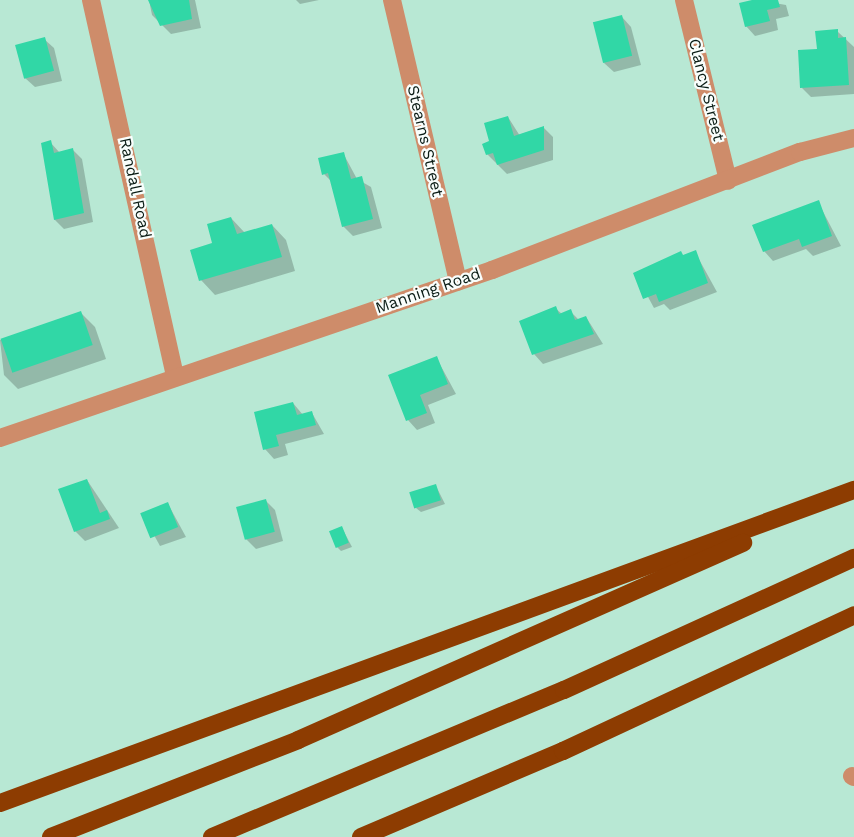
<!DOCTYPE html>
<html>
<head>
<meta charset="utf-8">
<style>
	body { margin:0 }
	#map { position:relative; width:854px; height:837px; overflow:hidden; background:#b8e8d4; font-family:"Work Sans",sans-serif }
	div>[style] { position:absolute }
	.shadow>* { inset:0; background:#0003 }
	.building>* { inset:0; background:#31d7a6; transform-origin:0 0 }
	.street>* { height:18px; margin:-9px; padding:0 9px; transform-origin:9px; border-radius:9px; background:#ce8c6a }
	.highway>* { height:18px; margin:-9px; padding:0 9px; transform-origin:9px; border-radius:9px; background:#8d3c01 }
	span { translate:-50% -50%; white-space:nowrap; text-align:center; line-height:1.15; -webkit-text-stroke:4.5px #f9fefc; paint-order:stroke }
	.street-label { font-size:16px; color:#0a1c15 }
</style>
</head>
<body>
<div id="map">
	<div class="shadow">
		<div style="clip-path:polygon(149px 0,195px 0,201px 28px,171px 34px,152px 15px)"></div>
		<div style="clip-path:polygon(296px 0,319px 0,300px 4px)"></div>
		<div style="clip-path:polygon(758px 0,786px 5px,789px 16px,776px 19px,778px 30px,755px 36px,746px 26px)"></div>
		<div style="clip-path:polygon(622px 17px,631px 27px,641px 65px,614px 72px,604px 63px)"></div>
		<div style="clip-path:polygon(837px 31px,854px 47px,854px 94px,811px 97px,802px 88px,818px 50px)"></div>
		<div style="clip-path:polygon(44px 39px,54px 48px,62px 81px,35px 87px,25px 78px)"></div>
		<div style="clip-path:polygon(508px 117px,520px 136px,544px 128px,553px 137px,553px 160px,507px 174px,487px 154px)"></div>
		<div style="clip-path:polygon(50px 142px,60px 153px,73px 150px,82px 159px,93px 222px,64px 229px,55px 220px)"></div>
		<div style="clip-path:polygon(343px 153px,357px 179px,371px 187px,382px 228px,353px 236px,343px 226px,333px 183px,324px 174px)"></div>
		<div style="clip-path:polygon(818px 202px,841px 246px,813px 256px,806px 249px,773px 261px,764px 251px)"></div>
		<div style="clip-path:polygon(231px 218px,245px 233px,272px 225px,286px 240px,295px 271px,215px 295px,201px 280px)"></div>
		<div style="clip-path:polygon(695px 252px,717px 292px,670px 310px,664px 304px,654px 308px,635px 273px)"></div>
		<div style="clip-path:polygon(555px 308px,562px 314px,570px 311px,579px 320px,586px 317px,603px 344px,543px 364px,534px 354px)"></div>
		<div style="clip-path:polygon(80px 312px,95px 327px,106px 359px,18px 389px,4px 375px,0 340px)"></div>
		<div style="clip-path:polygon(436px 357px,456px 394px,428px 405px,435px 423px,417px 430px,408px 420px)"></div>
		<div style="clip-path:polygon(293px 403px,303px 415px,312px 413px,324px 434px,285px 444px,288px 455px,274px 459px,265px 449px)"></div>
		<div style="clip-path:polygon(87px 480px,119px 528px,85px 541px,75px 531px)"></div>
		<div style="clip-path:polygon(436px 486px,445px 504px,421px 512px,416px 508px)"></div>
		<div style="clip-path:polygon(265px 500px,275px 510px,283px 541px,256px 549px,246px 539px)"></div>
		<div style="clip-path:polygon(168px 504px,186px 537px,160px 546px,142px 513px)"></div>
		<div style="clip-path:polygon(342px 528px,352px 547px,341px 551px,337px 547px)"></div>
	</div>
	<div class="building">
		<div style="clip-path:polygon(148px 0,189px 0,192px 19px,160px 26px)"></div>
		<div style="clip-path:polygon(752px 0,778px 0,780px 7px,767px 10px,770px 21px,745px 27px,739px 3px)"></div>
		<div style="left:622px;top:15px;width:42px;height:30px;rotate:76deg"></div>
		<div style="clip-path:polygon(838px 29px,838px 38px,846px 37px,849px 85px,800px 88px,798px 50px,817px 49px,815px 31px)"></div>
		<div style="left:45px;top:37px;width:35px;height:31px;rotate:75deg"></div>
		<div style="clip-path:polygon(508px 116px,514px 136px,544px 126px,544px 150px,497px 165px,493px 153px,486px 155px,482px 144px,489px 141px,484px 123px)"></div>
		<div style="clip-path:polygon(51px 140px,54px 153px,73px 148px,84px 213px,54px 220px,41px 143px)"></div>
		<div style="clip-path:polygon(344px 152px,351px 179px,362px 176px,373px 219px,342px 227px,328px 173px,322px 175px,318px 158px)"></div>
		<div style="clip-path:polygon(819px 200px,832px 236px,802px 247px,799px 239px,763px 252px,752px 225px)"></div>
		<div style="clip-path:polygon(231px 217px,237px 234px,272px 224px,282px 257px,199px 281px,190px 250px,212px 243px,207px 224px)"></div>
		<div style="clip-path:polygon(696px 250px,708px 283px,659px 302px,656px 294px,643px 299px,633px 273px,681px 251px,683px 255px)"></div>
		<div style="clip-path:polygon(556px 306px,559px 314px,571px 309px,575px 320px,586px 316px,594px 334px,532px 355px,519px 321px)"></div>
		<div style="left:81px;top:311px;width:36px;height:85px;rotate:71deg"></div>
		<div style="clip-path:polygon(437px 356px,448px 384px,420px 395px,427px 413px,406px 421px,388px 375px)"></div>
		<div style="clip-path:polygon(293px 402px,297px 415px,312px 411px,316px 425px,276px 435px,279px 446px,263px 450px,254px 412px)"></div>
		<div style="clip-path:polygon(87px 479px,100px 513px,107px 510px,110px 519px,74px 532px,58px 489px)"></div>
		<div style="left:436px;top:484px;width:17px;height:28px;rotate:73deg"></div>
		<div style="left:266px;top:499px;width:34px;height:31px;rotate:75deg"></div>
		<div style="left:168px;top:502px;width:27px;height:30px;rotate:68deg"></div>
		<div style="left:342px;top:526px;width:18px;height:14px;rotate:68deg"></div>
	</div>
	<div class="street">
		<div style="left:91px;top:0;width:386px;rotate:77.4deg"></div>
		<div style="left:392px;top:0;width:289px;rotate:76.8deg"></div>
		<div style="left:684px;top:0;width:186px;rotate:76.3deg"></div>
		<div style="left:0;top:438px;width:520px;rotate:-18.85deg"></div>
		<div style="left:492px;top:270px;width:330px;rotate:-21deg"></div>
		<div style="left:800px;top:152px;width:56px;rotate:-14.5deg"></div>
		<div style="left:852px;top:776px;width:2px;rotate:27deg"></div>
	</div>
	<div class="highway">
		<div style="left:0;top:803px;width:910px;rotate:-20.13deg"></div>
		<div style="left:51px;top:837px;width:265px;rotate:-21.4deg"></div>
		<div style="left:298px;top:740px;width:487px;rotate:-23.9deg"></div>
		<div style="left:212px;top:837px;width:381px;rotate:-22.7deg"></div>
		<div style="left:564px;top:690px;width:319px;rotate:-24.5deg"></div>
		<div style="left:361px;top:837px;width:220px;rotate:-23.1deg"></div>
		<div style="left:563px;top:751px;width:321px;rotate:-25deg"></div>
	</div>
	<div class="street-label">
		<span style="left:706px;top:90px;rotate:76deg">Clancy Street</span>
		<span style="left:425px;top:141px;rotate:77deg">Stearns Street</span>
		<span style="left:135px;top:188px;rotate:78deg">Randall Road</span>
		<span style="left:428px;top:291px;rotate:-19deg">Manning Road</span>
	</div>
</div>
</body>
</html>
